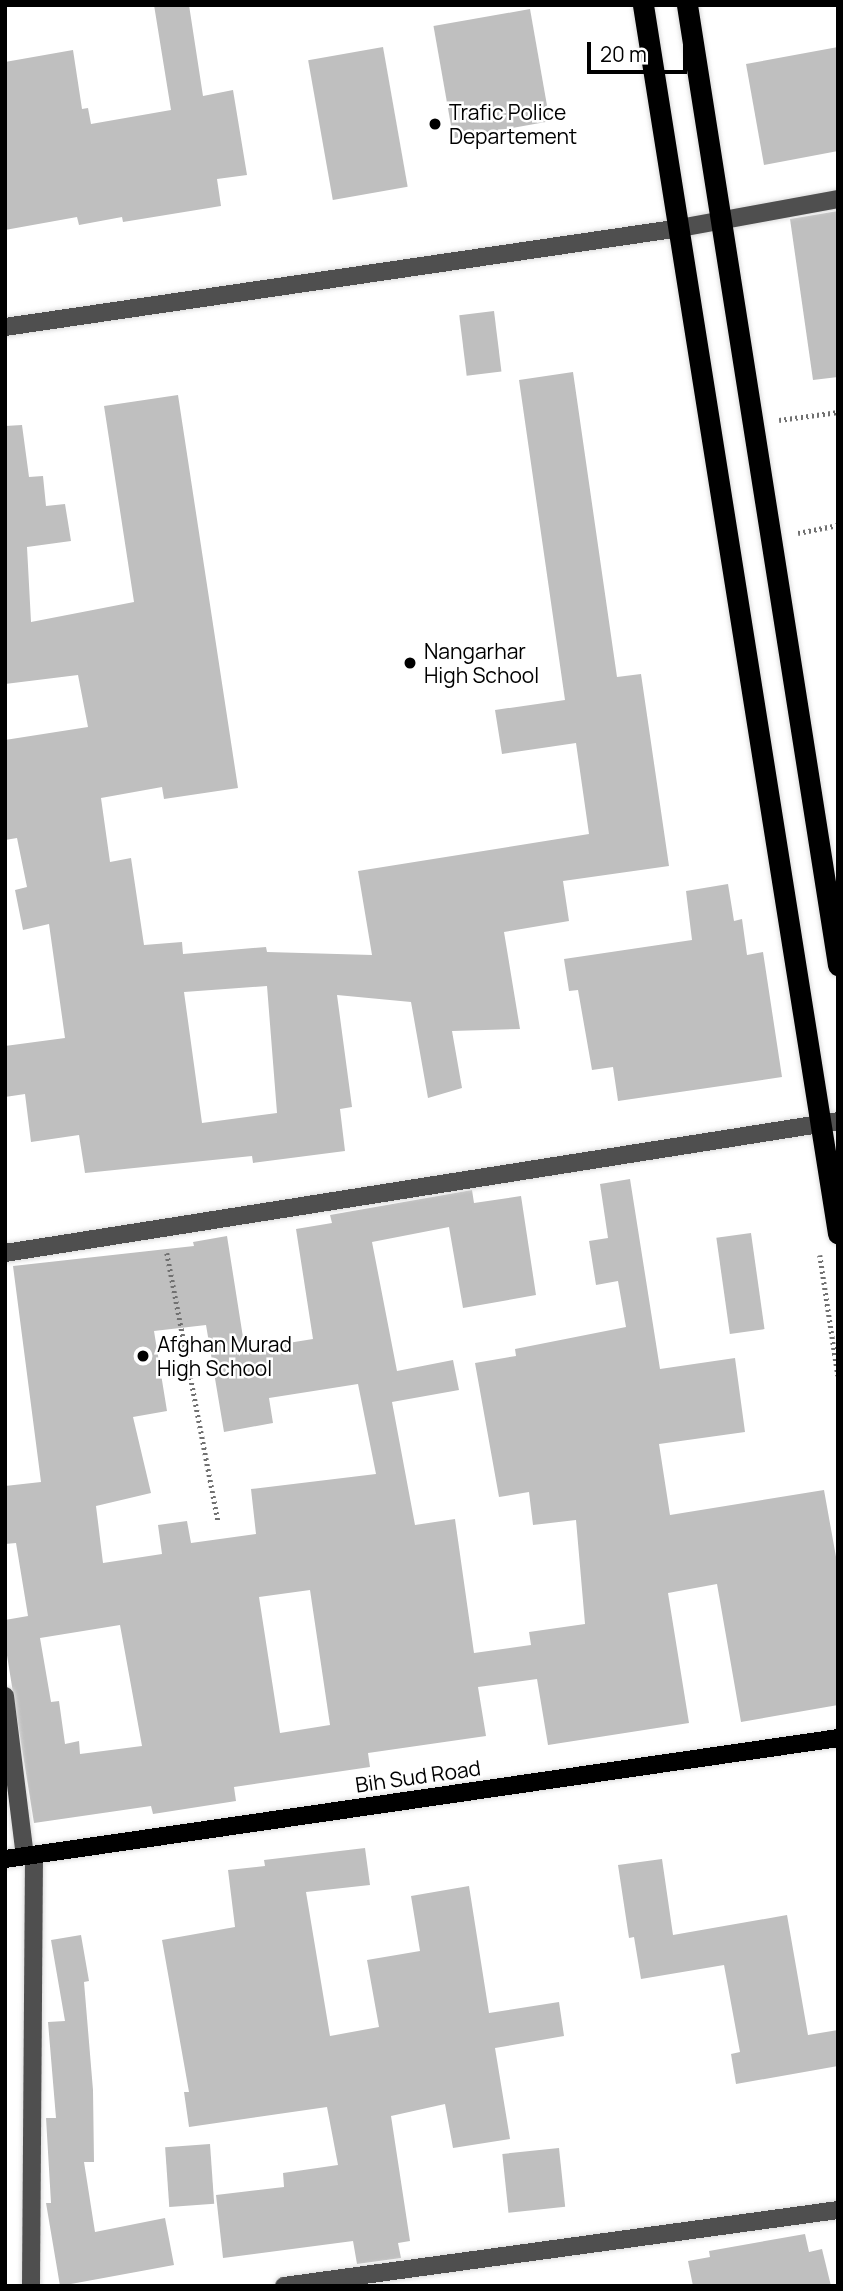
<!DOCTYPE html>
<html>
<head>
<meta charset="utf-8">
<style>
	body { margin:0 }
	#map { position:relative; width:843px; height:2291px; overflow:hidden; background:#fff; font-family:Manrope,sans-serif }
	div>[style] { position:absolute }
	.building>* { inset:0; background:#bfbfbf; transform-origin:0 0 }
	.path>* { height:4.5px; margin-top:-2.25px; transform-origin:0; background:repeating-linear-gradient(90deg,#717171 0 2px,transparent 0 5.5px) }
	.roads { filter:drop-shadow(0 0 2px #dbdbdb) drop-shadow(0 0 2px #dbdbdb) }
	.minor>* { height:18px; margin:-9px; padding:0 9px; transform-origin:9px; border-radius:9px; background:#4f4f4f }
	.major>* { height:18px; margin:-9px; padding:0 9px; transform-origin:9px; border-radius:9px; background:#000 }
	.highway>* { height:21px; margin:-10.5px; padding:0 10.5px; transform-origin:10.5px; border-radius:10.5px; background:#000 }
	.dots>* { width:19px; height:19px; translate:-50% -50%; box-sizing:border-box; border:4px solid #fff; border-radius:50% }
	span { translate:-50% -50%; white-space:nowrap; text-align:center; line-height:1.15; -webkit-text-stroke:5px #fff; paint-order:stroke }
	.poi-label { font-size:21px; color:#000 }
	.left { translate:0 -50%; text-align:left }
	.street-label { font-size:21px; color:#000 }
	.frame { position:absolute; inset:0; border:7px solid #000; pointer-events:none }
	.scale { position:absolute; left:587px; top:42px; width:100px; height:32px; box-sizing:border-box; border:4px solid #000; border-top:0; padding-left:9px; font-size:21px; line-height:24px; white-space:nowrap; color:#000; -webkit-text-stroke:5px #fff; paint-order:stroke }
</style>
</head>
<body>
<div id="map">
	<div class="building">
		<div style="clip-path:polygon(154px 5px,189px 5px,203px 96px,233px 90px,247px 175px,217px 179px,221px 206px,123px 222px,122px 217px,79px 225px,77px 217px,5px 230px,5px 62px,73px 50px,82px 109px,88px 108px,91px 124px,171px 110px)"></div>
		<div style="left:530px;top:9px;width:114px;height:98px;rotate:80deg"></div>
		<div style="left:383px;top:47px;width:142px;height:76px;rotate:80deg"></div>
		<div style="clip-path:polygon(838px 47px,838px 151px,764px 165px,746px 64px)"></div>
		<div style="clip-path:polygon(838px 211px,838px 377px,813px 380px,790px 219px)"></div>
		<div style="left:494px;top:311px;width:61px;height:35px;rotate:83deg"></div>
		<div style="clip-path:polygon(evenodd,573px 372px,617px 677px,641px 674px,669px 866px,563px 881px,569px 921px,504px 932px,520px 1029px,452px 1031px,462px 1088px,428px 1098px,411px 1002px,337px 995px,352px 1107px,340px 1109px,345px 1151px,253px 1163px,252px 1156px,85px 1173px,79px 1135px,31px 1142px,25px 1094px,5px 1097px,5px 1046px,65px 1038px,49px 924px,23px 930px,15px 890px,27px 887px,17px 838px,5px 840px,5px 740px,88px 727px,78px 675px,5px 684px,5px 426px,22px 425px,29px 477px,43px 476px,46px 506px,65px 504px,71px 541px,27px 547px,31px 622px,134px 602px,104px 406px,178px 395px,238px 788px,164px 799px,162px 787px,101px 798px,110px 862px,131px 858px,144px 945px,182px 942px,183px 954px,266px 947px,267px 952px,372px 955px,358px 871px,589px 834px,576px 743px,502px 754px,495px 710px,565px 700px,519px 380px,573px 372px,267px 986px,277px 1113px,202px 1123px,184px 992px,267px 986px)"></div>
		<div style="clip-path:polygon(728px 884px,734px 921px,742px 919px,747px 955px,763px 952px,782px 1077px,618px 1101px,613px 1067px,592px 1070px,578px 990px,569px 991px,564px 959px,692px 940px,686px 891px)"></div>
		<div style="clip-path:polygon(evenodd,630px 1179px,660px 1369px,735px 1358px,745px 1432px,659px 1444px,670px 1515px,824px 1490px,838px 1568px,838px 1705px,741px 1722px,717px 1584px,668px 1593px,689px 1723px,548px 1745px,537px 1679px,478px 1687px,486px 1736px,368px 1753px,370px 1767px,234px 1787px,236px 1801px,153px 1814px,151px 1806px,34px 1823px,5px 1643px,5px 1620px,28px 1616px,16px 1543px,5px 1544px,5px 1486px,41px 1482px,13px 1266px,194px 1246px,193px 1242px,227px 1236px,245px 1350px,313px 1339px,296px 1229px,332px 1223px,330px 1215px,472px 1190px,474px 1203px,521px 1196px,536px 1295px,463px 1308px,449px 1227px,372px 1242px,397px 1371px,453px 1360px,459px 1390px,392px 1402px,415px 1525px,455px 1519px,474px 1653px,531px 1645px,529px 1632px,585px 1624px,576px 1520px,533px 1525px,529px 1492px,499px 1497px,475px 1363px,516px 1356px,515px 1349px,626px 1327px,618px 1281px,596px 1285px,589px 1241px,608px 1238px,600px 1184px,630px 1179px,206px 1325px,224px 1432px,273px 1423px,269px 1398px,358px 1384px,376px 1474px,251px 1489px,256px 1534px,191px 1543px,187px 1521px,158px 1525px,162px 1554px,103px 1563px,96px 1506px,151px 1493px,133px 1417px,167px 1411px,154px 1331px,206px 1325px,630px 1179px,310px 1590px,330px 1725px,280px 1733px,259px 1597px,310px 1590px,630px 1179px,120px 1625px,142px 1746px,80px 1754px,79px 1741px,65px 1744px,59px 1701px,51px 1702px,40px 1638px,120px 1625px)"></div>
		<div style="left:751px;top:1233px;width:97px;height:35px;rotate:82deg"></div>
		<div style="clip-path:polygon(365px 1848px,370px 1885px,306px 1892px,330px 2036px,379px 2027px,367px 1960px,420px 1951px,411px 1896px,469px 1886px,489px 2013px,559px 2002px,564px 2036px,495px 2048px,510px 2139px,453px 2148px,445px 2104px,391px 2116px,410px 2241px,398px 2243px,401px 2258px,357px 2264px,353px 2241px,223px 2258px,216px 2195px,284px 2187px,283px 2173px,338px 2165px,327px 2107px,189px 2127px,184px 2092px,189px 2092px,162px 1940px,235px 1927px,228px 1870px,265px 1866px,264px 1860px)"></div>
		<div style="clip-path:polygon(662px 1859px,673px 1935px,787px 1915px,808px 2035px,838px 2030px,838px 2066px,736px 2084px,731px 2054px,740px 2052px,724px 1965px,641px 1979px,634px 1937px,629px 1938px,618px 1865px)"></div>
		<div style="clip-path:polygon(81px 1935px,89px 1981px,84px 1982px,93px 2090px,94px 2162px,84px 2162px,95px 2232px,165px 2218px,174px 2265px,60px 2286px,46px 2203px,51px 2203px,46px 2118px,56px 2118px,48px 2022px,65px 2021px,51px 1940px)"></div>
		<div style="left:210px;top:2144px;width:60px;height:45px;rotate:86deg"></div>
		<div style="left:559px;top:2148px;width:59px;height:57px;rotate:84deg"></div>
		<div style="clip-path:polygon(805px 2234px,809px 2252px,822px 2249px,831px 2286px,693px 2286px,688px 2261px,710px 2257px,709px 2251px)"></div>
	</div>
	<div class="path">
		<div style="left:779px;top:420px;width:60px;rotate:-7.7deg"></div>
		<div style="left:798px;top:533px;width:41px;rotate:-11.3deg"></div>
		<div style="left:167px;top:1253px;width:272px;rotate:79.2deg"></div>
		<div style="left:820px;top:1255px;width:122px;rotate:81.5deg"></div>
	</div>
	<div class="roads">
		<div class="minor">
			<div style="left:5px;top:327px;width:682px;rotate:-8.34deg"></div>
			<div style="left:680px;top:228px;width:161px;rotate:-10.4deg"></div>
			<div style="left:5px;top:1253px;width:843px;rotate:-9deg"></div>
			<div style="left:5px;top:1696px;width:161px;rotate:82.9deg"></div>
			<div style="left:25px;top:1856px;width:9px;rotate:-6deg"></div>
			<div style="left:34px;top:1855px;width:431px;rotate:90.4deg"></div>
			<div style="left:284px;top:2286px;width:559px;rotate:-7.81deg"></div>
		</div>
		<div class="major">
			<div style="left:5px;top:1859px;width:842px;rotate:-8.26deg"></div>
		</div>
		<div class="highway">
			<div style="left:643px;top:5px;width:1244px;rotate:80.98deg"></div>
			<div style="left:687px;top:5px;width:972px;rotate:81.06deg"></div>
		</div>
	</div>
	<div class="dots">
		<div style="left:435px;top:124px;background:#000"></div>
		<div style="left:410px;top:663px;background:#000"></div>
		<div style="left:143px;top:1356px;background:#000"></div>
	</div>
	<div class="poi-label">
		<span class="left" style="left:449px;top:124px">Trafic Police<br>Departement</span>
		<span class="left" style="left:424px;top:663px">Nangarhar<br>High School</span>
		<span class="left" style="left:157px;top:1356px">Afghan Murad<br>High School</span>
	</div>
	<div class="street-label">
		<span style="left:418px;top:1776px;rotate:-8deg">Bih Sud Road</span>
	</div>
	<div class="frame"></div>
	<div class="scale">20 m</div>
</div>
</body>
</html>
